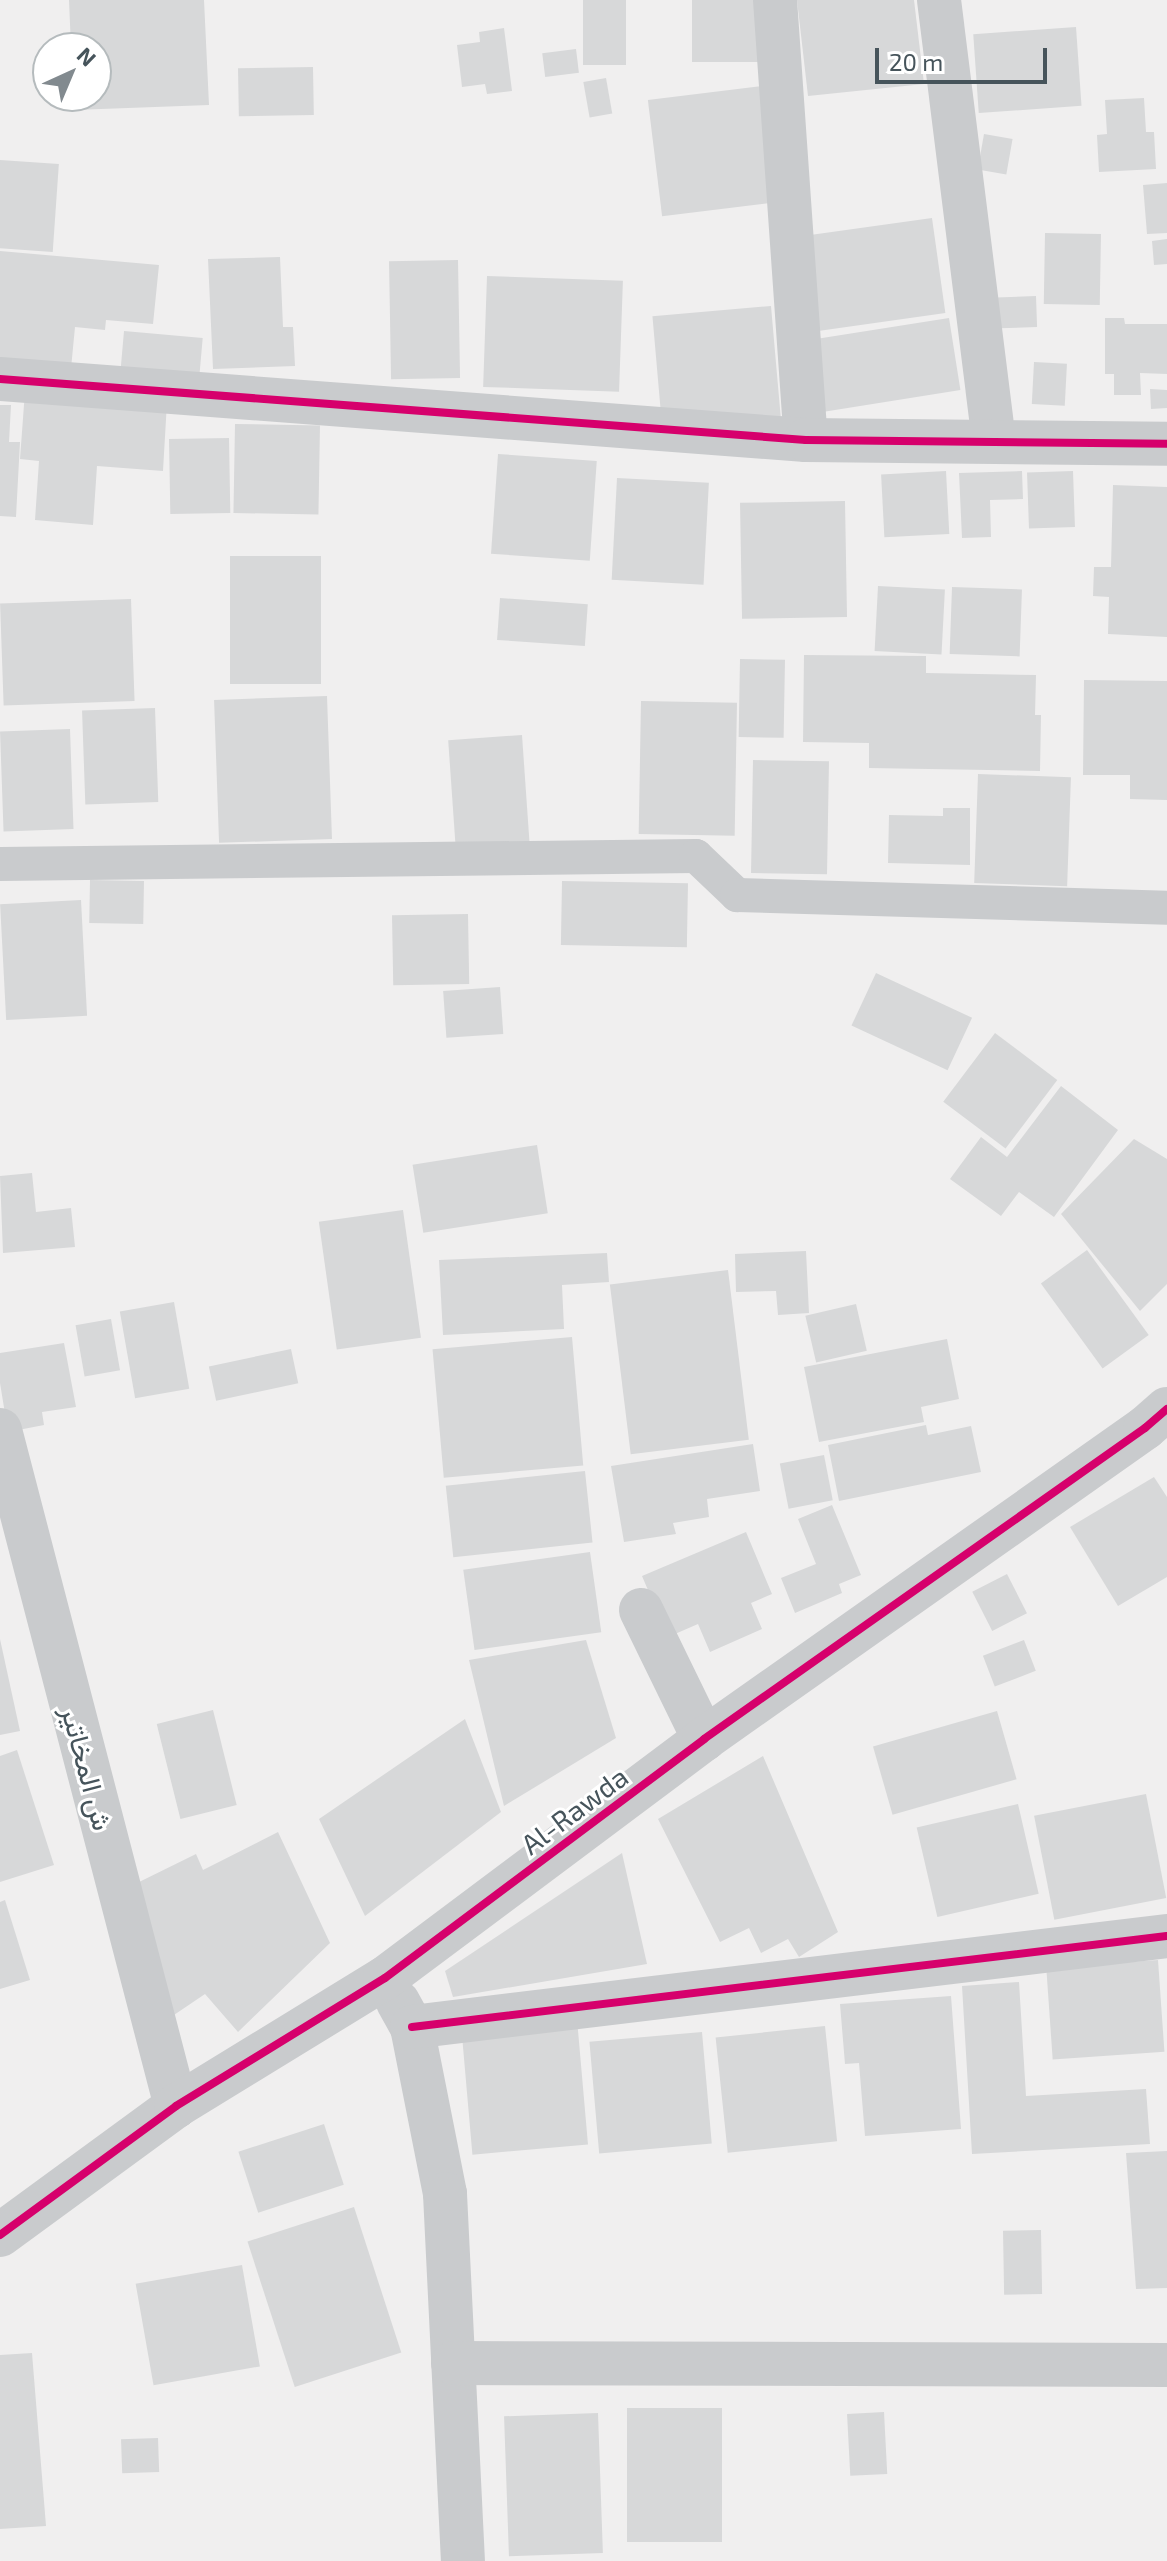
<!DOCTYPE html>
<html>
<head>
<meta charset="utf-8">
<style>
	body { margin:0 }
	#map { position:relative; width:1167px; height:2561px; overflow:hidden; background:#f0efef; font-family:"Exo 2",Vazirmatn,sans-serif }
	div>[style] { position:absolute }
	.building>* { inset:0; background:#d7d8d9; transform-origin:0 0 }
	.lane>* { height:34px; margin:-17px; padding:0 17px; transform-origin:17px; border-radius:17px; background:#c9cbcd }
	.street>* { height:44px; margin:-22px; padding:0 22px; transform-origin:22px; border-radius:22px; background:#c9cbcd }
	.cycleway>* { height:8px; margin:-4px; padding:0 4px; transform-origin:4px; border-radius:4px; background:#d6006c }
	span { translate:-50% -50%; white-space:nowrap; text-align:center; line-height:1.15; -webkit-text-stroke:6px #fff; paint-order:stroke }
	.street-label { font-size:28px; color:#46545b }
	.north { position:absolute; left:32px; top:32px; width:80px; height:80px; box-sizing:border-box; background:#fff; border:2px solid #b5bbbd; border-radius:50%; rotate:44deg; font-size:22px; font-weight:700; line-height:32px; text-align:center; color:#46545b }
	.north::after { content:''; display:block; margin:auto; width:28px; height:36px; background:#828a8f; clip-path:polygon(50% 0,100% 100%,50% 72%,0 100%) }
	.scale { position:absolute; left:875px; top:48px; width:172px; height:36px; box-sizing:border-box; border:4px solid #46545b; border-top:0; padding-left:10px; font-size:24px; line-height:28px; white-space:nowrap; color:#46545b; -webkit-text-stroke:6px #fff; paint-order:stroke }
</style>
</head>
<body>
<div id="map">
	<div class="building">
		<div style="clip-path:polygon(69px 0,204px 0,209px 105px,74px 110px,74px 96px,96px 96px,96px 48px,71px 48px)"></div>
		<div style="left:583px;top:0;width:43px;height:65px"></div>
		<div style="left:692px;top:0;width:75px;height:62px"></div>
		<div style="clip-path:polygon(797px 0,914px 0,924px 84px,808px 96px)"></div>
		<div style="left:1076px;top:27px;width:79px;height:103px;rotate:86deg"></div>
		<div style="clip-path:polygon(504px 28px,512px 91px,487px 94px,485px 84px,462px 87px,457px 45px,480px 42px,479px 32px)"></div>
		<div style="left:576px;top:49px;width:24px;height:34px;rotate:83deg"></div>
		<div style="left:313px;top:67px;width:48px;height:75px;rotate:89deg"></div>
		<div style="left:606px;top:78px;width:36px;height:23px;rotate:80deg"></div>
		<div style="left:762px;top:86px;width:117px;height:115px;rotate:83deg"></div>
		<div style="clip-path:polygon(1144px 98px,1146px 132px,1154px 132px,1156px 169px,1099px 172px,1097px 135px,1107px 134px,1105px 100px)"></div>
		<div style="left:984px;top:134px;width:29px;height:36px;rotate:10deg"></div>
		<div style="left:0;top:160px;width:59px;height:88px;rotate:4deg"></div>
		<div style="clip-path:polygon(1167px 183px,1167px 233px,1147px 234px,1143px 185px)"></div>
		<div style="left:932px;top:218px;width:96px;height:132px;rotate:82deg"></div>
		<div style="left:1045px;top:233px;width:56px;height:71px;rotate:1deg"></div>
		<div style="clip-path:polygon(1167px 239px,1167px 264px,1154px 265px,1152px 241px)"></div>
		<div style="clip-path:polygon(0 251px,159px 265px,153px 324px,106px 320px,105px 330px,75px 327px,70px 379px,0 373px)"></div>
		<div style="clip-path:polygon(280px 257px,283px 327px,293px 327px,295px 366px,213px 369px,208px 259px)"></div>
		<div style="left:458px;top:260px;width:118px;height:69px;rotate:89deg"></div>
		<div style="left:487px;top:276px;width:136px;height:111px;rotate:2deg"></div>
		<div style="left:1036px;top:296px;width:31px;height:47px;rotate:88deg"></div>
		<div style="left:771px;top:306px;width:111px;height:119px;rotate:85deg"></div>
		<div style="left:949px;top:318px;width:73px;height:146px;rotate:81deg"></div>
		<div style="clip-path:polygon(1105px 318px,1124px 318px,1125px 324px,1167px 324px,1167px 374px,1140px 373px,1141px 395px,1114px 395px,1114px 374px,1105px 374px)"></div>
		<div style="left:124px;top:331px;width:79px;height:39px;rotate:5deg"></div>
		<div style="left:1034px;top:362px;width:33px;height:42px;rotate:3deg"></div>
		<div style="clip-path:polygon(1150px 389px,1167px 390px,1167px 408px,1151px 409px)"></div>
		<div style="clip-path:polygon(25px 391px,167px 402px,163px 471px,97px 466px,93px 525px,35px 520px,39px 461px,20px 459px)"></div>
		<div style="clip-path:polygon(0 405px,11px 405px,9px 442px,20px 442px,16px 517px,0 516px)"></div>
		<div style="left:235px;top:424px;width:85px;height:89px;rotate:1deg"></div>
		<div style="left:229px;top:438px;width:75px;height:60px;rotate:89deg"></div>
		<div style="left:498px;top:454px;width:99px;height:100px;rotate:4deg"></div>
		<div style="left:946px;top:471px;width:63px;height:65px;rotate:87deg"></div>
		<div style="clip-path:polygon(1022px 471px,1023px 499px,990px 500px,991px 537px,962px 538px,959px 473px)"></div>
		<div style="left:1073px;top:471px;width:56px;height:46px;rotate:88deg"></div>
		<div style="left:617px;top:478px;width:92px;height:102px;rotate:3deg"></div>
		<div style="clip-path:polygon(1113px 485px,1167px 487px,1167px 637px,1108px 634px,1109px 597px,1093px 596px,1094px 567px,1111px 567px)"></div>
		<div style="left:845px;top:501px;width:116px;height:105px;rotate:89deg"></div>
		<div style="left:230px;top:556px;width:91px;height:128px"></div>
		<div style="left:878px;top:586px;width:67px;height:65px;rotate:3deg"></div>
		<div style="left:952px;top:587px;width:70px;height:67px;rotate:2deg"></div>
		<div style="left:500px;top:598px;width:88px;height:42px;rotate:4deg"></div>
		<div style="left:131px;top:599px;width:102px;height:131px;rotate:88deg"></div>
		<div style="clip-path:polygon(804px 655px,926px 656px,926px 673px,1036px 675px,1035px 715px,1041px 715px,1040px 771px,869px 768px,869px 743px,803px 742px)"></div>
		<div style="left:740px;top:659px;width:45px;height:78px;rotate:1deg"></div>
		<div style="clip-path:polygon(1084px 680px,1167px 681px,1167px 800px,1130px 799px,1130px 775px,1083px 775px)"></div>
		<div style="left:327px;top:696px;width:143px;height:113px;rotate:88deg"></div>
		<div style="left:641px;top:701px;width:96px;height:133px;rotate:1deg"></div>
		<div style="left:155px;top:708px;width:94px;height:73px;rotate:88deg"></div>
		<div style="left:70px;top:729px;width:100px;height:70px;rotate:88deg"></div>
		<div style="left:522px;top:735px;width:112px;height:74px;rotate:86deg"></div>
		<div style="left:753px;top:760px;width:76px;height:113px;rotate:1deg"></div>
		<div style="left:978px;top:774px;width:93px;height:109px;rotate:2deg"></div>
		<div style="clip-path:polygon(943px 808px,970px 808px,970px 865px,888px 863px,889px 815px,943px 816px)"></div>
		<div style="left:90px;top:880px;width:54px;height:43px;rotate:1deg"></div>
		<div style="left:562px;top:881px;width:126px;height:64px;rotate:1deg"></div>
		<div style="left:81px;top:900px;width:116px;height:81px;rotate:87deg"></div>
		<div style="left:468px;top:914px;width:70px;height:76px;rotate:89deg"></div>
		<div style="left:876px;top:973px;width:106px;height:58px;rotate:25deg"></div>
		<div style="left:500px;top:987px;width:47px;height:57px;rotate:86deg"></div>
		<div style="left:995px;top:1033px;width:78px;height:86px;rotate:37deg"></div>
		<div style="clip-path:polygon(1061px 1086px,1118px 1130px,1054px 1217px,1019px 1192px,1001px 1216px,950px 1179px,981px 1137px,1007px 1157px)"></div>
		<div style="clip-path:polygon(1134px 1139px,1167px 1159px,1167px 1284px,1140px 1311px,1061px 1214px)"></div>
		<div style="left:537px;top:1145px;width:69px;height:126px;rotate:81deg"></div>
		<div style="clip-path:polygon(32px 1173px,36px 1212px,71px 1208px,75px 1247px,3px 1253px,0 1176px)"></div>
		<div style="left:403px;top:1210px;width:129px;height:85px;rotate:82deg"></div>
		<div style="left:1087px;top:1250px;width:105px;height:57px;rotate:54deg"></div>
		<div style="clip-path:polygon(806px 1251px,809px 1313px,778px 1315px,776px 1291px,736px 1292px,735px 1254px)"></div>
		<div style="clip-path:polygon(607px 1253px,609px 1282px,562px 1285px,564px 1329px,443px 1335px,439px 1260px)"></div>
		<div style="left:728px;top:1270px;width:171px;height:119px;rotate:83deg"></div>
		<div style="left:174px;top:1302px;width:88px;height:55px;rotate:80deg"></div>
		<div style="left:856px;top:1304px;width:48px;height:52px;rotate:77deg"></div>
		<div style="left:111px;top:1319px;width:52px;height:36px;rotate:80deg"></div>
		<div style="left:572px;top:1337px;width:129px;height:140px;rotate:85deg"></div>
		<div style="clip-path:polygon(947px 1339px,959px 1399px,921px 1407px,924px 1422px,819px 1442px,804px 1367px)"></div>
		<div style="clip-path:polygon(64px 1343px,76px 1407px,42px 1412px,44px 1425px,8px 1432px,0 1383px,0 1353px)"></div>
		<div style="left:291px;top:1349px;width:35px;height:84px;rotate:78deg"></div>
		<div style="clip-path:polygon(926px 1425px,928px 1435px,971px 1426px,981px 1472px,839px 1501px,828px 1445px)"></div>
		<div style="clip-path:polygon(753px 1444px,760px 1491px,707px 1499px,709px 1517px,673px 1523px,676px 1534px,624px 1542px,611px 1466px)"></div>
		<div style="left:824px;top:1455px;width:46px;height:45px;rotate:79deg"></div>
		<div style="left:585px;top:1471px;width:72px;height:140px;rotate:84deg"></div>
		<div style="clip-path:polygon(1154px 1477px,1167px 1497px,1167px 1577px,1118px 1606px,1070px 1527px)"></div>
		<div style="clip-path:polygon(832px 1505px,861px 1575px,839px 1584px,842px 1593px,795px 1613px,781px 1578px,816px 1564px,798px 1519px)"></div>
		<div style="clip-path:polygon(746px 1532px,772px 1594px,751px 1603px,762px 1629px,710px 1652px,698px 1624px,668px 1637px,642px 1576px)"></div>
		<div style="left:590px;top:1552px;width:81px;height:128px;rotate:82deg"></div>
		<div style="left:1007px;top:1574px;width:44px;height:39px;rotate:63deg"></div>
		<div style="clip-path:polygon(0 1639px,20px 1731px,0 1735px)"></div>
		<div style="clip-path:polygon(586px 1640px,616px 1738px,504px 1806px,469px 1660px)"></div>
		<div style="left:1024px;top:1640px;width:33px;height:44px;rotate:69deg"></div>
		<div style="left:213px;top:1710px;width:98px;height:58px;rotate:76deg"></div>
		<div style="left:997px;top:1711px;width:71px;height:129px;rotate:74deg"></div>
		<div style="clip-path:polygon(465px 1719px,501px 1812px,365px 1916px,319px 1819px)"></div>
		<div style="clip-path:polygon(17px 1750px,54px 1865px,0 1882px,0 1756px)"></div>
		<div style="clip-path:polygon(763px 1756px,838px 1932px,799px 1957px,788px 1939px,761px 1953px,749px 1928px,720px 1942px,658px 1819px)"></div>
		<div style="left:1146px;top:1794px;width:106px;height:114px;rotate:79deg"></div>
		<div style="left:1018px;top:1804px;width:92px;height:104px;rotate:77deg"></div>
		<div style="clip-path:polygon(278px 1832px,330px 1943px,238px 2032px,205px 1994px,171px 2017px,133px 1885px,196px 1854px,203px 1870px)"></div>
		<div style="clip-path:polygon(622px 1853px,647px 1964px,453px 1997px,445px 1971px)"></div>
		<div style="clip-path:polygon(5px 1900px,30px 1980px,0 1989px,0 1902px)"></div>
		<div style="left:1158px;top:1960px;width:92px;height:112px;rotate:86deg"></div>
		<div style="clip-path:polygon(1019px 1982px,1026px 2096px,1146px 2089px,1150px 2144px,972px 2154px,962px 1986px)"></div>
		<div style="clip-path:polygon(951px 1996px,961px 2129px,865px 2136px,859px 2063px,845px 2064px,840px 2004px)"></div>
		<div style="left:577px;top:2019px;width:126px;height:116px;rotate:85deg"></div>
		<div style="left:825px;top:2026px;width:116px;height:110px;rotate:84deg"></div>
		<div style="left:702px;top:2032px;width:112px;height:113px;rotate:85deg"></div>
		<div style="left:324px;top:2124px;width:64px;height:90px;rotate:72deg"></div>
		<div style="clip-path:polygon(1167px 2151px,1167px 2288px,1136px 2289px,1126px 2153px)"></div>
		<div style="left:354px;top:2207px;width:153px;height:112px;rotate:72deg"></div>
		<div style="left:1041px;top:2230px;width:64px;height:38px;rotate:89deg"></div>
		<div style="left:242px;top:2265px;width:103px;height:108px;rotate:80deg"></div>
		<div style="clip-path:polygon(32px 2353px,46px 2526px,0 2529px,0 2355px)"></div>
		<div style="left:627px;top:2408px;width:95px;height:134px"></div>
		<div style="left:884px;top:2412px;width:62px;height:37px;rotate:87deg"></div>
		<div style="left:598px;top:2413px;width:140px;height:94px;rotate:88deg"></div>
		<div style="left:158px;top:2438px;width:34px;height:37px;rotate:88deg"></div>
	</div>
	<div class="lane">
		<div style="left:0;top:864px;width:696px;rotate:-0.66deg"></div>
		<div style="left:696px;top:856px;width:57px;rotate:43.6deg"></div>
		<div style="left:737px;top:895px;width:430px;rotate:1.7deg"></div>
	</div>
	<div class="street">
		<div style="left:775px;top:0;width:441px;rotate:86deg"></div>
		<div style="left:939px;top:0;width:442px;rotate:82.9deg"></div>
		<div style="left:0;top:379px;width:808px;rotate:4.33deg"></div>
		<div style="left:806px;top:440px;width:361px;rotate:0.6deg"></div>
		<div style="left:0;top:1430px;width:699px;rotate:75.41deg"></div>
		<div style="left:641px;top:1610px;width:144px;rotate:64deg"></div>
		<div style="left:398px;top:2002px;width:29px;rotate:61deg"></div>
		<div style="left:412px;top:2027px;width:170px;rotate:78.8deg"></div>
		<div style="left:445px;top:2194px;width:367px;rotate:87.2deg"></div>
		<div style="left:412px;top:2027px;width:760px;rotate:-6.87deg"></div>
		<div style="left:0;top:2235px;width:218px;rotate:-36.2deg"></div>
		<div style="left:176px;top:2106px;width:245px;rotate:-31.5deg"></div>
		<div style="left:385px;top:1978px;width:399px;rotate:-36.8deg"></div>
		<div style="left:704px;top:1739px;width:540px;rotate:-35.19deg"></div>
		<div style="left:1145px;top:1428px;width:29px;rotate:-41deg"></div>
		<div style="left:453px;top:2363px;width:714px;rotate:0.16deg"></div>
	</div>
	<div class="cycleway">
		<div style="left:0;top:379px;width:808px;rotate:4.33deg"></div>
		<div style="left:806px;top:440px;width:361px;rotate:0.6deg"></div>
		<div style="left:412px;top:2027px;width:760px;rotate:-6.87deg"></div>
		<div style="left:0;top:2235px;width:218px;rotate:-36.2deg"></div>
		<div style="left:176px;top:2106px;width:245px;rotate:-31.5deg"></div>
		<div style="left:385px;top:1978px;width:399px;rotate:-36.8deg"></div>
		<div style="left:704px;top:1739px;width:540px;rotate:-35.19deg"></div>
		<div style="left:1145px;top:1428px;width:29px;rotate:-41deg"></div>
	</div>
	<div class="street-label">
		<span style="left:88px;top:1768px;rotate:75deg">ش المخاتير</span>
		<span style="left:574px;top:1810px;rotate:-37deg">Al-Rawda</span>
	</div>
	<div class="north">N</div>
	<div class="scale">20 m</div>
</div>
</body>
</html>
